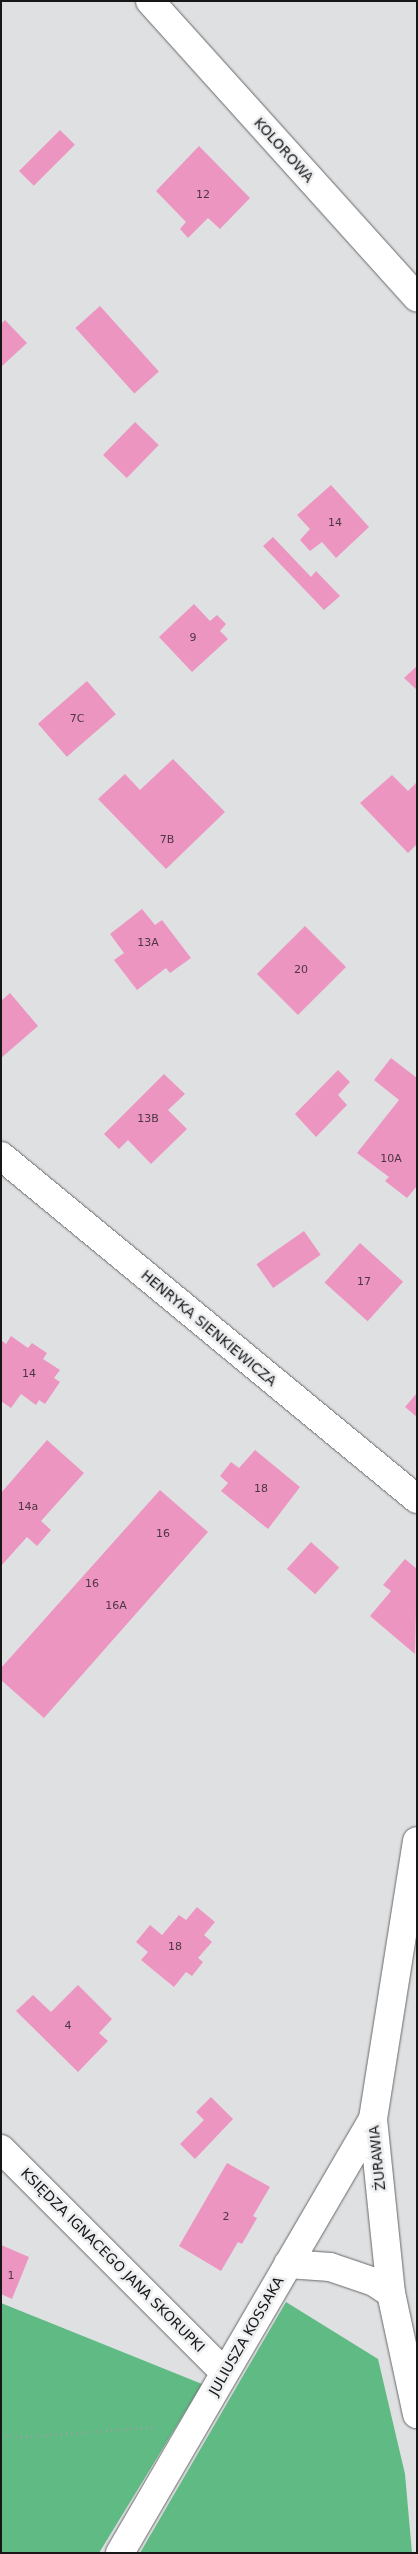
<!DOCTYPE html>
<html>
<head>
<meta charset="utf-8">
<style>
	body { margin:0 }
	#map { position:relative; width:418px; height:2554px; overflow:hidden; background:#dfe0e2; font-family:"DejaVu Sans",sans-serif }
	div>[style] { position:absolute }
	.forest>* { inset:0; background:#5fba84 }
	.building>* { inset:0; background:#ed95c1; transform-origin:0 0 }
	.path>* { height:3px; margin-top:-1.5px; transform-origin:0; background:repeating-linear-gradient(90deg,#9d9e9f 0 1px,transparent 0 5px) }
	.roads { filter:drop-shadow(0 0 1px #676869) drop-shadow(0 0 1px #676869) }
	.minor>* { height:28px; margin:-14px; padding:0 14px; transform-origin:14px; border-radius:14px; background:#fff }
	span { translate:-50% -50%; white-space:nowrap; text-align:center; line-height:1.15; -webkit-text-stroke:5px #eceeef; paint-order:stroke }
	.number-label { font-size:11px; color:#4c3642 }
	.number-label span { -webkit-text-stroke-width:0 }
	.street-label { font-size:14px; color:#171718 }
	.frame { position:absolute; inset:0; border:2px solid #171718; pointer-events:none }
</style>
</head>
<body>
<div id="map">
	<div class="forest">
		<div style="clip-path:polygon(286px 2302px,378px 2359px,405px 2474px,412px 2553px,140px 2553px)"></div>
		<div style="clip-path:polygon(1px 2303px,202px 2384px,99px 2553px,1px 2553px)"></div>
	</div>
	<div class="building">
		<div style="left:60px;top:130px;width:21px;height:58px;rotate:45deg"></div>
		<div style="clip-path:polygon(199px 146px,250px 198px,220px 229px,208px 218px,188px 238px,180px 229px,186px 222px,156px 191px)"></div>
		<div style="left:100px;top:306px;width:88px;height:33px;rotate:48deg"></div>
		<div style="clip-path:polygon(5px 320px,27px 343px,1px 367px,1px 324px)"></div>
		<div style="left:135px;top:422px;width:33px;height:46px;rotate:44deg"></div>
		<div style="clip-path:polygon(331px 485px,369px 527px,336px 558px,322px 542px,310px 551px,300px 540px,310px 529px,297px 515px)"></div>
		<div style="clip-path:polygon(273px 537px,311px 577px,316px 571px,340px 596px,324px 610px,263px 546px)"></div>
		<div style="clip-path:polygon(194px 604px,210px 621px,217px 615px,226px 624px,220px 631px,228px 639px,192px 672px,159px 637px)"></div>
		<div style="clip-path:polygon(417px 666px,417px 690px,404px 678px)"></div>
		<div style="left:87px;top:681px;width:44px;height:65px;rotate:49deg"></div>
		<div style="clip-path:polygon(173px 759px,225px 812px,166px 869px,98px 799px,125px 774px,140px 790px)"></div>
		<div style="clip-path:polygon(392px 775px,408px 791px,417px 782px,417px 844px,408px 853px,360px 803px)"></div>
		<div style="clip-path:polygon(142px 909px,155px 925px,162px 920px,191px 958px,170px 973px,166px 968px,137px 990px,114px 960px,124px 953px,110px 934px)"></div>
		<div style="left:305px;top:926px;width:58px;height:68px;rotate:45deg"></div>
		<div style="clip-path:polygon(10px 993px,38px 1026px,1px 1058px,1px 1001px)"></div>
		<div style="clip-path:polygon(391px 1058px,417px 1078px,417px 1186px,407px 1198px,385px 1181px,389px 1177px,357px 1153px,399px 1100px,374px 1080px)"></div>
		<div style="clip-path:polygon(338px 1070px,350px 1082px,338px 1095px,347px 1105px,316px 1137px,295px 1114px)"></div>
		<div style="clip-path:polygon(164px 1074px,185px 1094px,168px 1110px,187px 1129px,151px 1164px,128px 1140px,119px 1149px,104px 1134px)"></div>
		<div style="left:304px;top:1231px;width:29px;height:58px;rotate:55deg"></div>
		<div style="left:360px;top:1243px;width:58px;height:53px;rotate:42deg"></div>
		<div style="clip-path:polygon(11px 1336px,28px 1348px,32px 1343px,47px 1353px,43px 1359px,60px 1370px,54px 1378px,60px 1382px,45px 1404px,39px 1400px,36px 1405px,21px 1394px,11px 1408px,1px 1401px,1px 1340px,6px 1344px)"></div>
		<div style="clip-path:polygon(417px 1393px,417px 1417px,405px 1407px)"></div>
		<div style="clip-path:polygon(47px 1440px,84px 1473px,41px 1521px,51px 1530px,37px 1546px,27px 1537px,1px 1566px,1px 1493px)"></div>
		<div style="clip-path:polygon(255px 1450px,300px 1487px,268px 1529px,221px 1491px,228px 1483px,220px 1476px,231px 1462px,239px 1468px)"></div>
		<div style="clip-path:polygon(160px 1490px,208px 1532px,44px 1718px,1px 1680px,1px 1668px)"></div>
		<div style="left:311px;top:1542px;width:38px;height:36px;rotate:42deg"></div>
		<div style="clip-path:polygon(405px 1559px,417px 1569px,415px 1654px,370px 1616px,391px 1591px,383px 1585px)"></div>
		<div style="clip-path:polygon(197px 1907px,215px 1922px,204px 1935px,212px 1942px,198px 1958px,203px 1962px,192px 1976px,186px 1972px,174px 1987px,141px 1960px,148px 1952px,136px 1942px,150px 1925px,162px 1935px,179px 1915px,186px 1920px)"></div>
		<div style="clip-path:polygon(78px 1985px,112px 2019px,99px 2033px,108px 2041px,78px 2072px,16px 2011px,33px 1995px,51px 2012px)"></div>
		<div style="clip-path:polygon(211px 2097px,233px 2119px,195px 2159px,180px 2144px,204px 2120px,196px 2112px)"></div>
		<div style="clip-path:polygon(227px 2163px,270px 2187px,253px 2216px,257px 2218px,242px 2244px,238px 2242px,221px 2271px,179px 2246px)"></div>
		<div style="clip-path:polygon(1px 2245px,29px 2257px,12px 2299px,1px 2294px)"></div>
	</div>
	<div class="path">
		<div style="left:1px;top:2435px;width:20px;rotate:6deg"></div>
		<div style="left:21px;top:2437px;width:134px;rotate:-4.3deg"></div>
	</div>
	<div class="roads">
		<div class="minor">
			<div style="left:150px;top:1px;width:399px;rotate:48deg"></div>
			<div style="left:1px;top:1156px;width:539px;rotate:39.51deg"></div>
			<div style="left:417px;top:1841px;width:281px;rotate:99deg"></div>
			<div style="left:373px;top:2119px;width:175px;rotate:84.1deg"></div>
			<div style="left:391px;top:2293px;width:124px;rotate:77.9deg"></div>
			<div style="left:1px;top:2149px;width:315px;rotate:45deg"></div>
			<div style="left:288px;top:2264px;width:42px;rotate:4.1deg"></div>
			<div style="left:330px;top:2267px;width:46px;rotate:18.8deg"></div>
			<div style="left:374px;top:2282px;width:20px;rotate:33deg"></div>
			<div style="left:120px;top:2553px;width:502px;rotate:-59.76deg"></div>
		</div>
	</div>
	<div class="number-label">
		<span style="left:203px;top:195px">12</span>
		<span style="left:335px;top:523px">14</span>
		<span style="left:193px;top:638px">9</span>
		<span style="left:77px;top:719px">7C</span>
		<span style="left:167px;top:840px">7B</span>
		<span style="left:148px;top:943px">13A</span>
		<span style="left:301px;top:970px">20</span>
		<span style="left:148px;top:1119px">13B</span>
		<span style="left:391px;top:1159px">10A</span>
		<span style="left:364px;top:1282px">17</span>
		<span style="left:29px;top:1374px">14</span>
		<span style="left:261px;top:1489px">18</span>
		<span style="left:28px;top:1507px">14a</span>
		<span style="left:163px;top:1534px">16</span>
		<span style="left:92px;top:1584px">16</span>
		<span style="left:116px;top:1606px">16A</span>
		<span style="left:175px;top:1947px">18</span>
		<span style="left:68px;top:2026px">4</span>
		<span style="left:226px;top:2217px">2</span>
		<span style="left:11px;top:2276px">1</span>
	</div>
	<div class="street-label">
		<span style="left:284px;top:150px;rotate:48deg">KOLOROWA</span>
		<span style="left:209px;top:1328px;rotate:40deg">HENRYKA SIENKIEWICZA</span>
		<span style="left:377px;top:2158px;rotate:-96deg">ŻURAWIA</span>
		<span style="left:113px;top:2260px;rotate:45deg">KSIĘDZA IGNACEGO JANA SKORUPKI</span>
		<span style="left:246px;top:2336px;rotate:-60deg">JULIUSZA KOSSAKA</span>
	</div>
	<div class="frame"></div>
</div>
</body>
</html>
